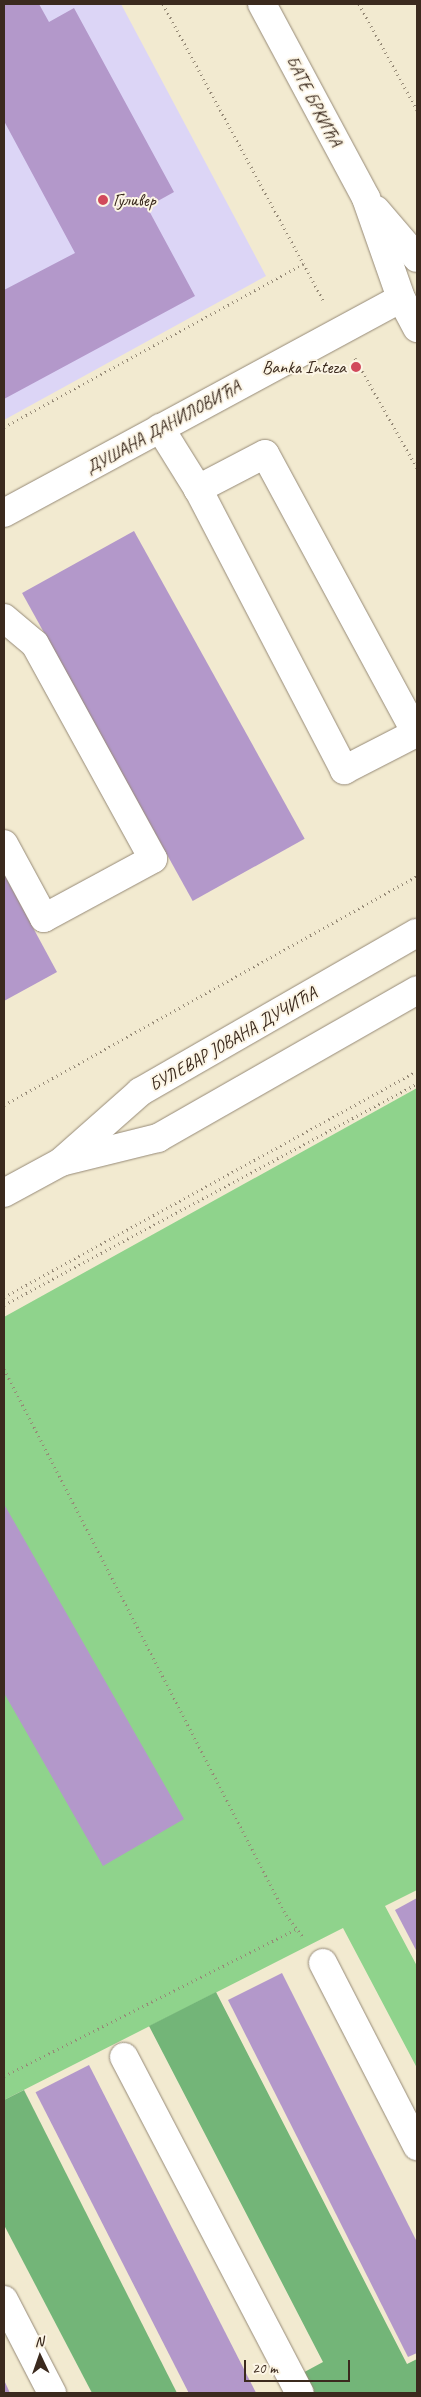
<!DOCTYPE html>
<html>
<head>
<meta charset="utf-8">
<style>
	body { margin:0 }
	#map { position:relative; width:421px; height:2397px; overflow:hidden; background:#f2ead0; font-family:Caveat,sans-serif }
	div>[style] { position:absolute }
	.built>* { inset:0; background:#dcd5f6 }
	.green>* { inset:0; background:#8fd38c }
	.forest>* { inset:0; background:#73b578 }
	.building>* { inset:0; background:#b398ca; transform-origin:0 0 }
	.path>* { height:3px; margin-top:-1.5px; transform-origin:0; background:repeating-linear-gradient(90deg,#968a77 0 1px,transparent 0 5px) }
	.roads { filter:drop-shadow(0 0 1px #968a77) drop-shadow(0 0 1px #968a77) }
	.minor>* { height:28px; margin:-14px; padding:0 14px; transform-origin:14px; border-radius:14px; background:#fff }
	.dots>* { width:14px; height:14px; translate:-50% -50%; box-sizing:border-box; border:2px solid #fcf5e5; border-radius:50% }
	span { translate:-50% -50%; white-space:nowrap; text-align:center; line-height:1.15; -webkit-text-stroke:4px #fcf5e5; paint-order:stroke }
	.street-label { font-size:18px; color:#3b2a1e }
	.poi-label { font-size:18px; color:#3b2a1e }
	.left { translate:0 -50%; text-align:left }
	.right { translate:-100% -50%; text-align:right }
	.frame { position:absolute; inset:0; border:5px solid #3b2a1e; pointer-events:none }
	.north { position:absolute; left:15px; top:2332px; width:50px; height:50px; -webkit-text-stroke:4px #fcf5e5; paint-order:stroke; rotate:357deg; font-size:14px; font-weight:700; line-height:20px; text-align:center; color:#3b2a1e }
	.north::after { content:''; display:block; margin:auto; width:18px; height:22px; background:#3b2a1e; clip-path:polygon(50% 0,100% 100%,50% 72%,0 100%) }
	.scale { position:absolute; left:244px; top:2360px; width:106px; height:22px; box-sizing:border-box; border:2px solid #3b2a1e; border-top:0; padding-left:6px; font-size:15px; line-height:18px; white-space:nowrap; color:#3b2a1e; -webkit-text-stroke:4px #fcf5e5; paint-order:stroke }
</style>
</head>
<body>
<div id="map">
	<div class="built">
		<div style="clip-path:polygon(4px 4px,121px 4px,266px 276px,4px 420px)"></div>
	</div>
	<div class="green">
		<div style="clip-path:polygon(417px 1088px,417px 1890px,385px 1906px,417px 1966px,417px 2068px,343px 1928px,4px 2100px,4px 1317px)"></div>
	</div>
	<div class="forest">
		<div style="clip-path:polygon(216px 1992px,407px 2364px,417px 2359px,417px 2393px,306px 2393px,297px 2376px,323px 2362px,149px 2026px)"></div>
		<div style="clip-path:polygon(24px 2090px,177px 2393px,92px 2393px,4px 2225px,4px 2100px)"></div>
	</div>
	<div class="building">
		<div style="clip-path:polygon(4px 4px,39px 4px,49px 22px,74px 8px,174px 192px,147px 207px,195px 296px,4px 399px,4px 290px,75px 253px,4px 121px)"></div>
		<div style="left:134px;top:531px;width:352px;height:128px;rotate:61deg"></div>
		<div style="clip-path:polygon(4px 874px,57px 972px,4px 1001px)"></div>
		<div style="clip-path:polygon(4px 1504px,184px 1819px,103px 1866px,4px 1693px)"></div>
		<div style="clip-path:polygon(417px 1898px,417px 1952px,395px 1910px)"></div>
		<div style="clip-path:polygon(282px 1973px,417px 2242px,417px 2353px,408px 2357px,228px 2000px)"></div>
		<div style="left:89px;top:2065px;width:367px;height:60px;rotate:63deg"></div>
		<div style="clip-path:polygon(4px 2380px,10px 2393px,4px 2393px)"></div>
	</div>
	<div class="path">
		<div style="left:163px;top:4px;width:339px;rotate:61.6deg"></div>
		<div style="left:359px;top:4px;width:121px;rotate:61.3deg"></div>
		<div style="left:355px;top:358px;width:126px;rotate:60.6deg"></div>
		<div style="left:4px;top:427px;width:341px;rotate:-28.6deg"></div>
		<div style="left:4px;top:1105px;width:472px;rotate:-29deg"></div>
		<div style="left:4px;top:1297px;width:471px;rotate:-28.7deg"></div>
		<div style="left:4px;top:1305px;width:468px;rotate:-28.2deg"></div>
		<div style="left:4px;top:1369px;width:615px;rotate:62.68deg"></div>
		<div style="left:286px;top:1915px;width:29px;rotate:52deg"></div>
		<div style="left:4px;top:2076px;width:327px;rotate:-26.7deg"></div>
	</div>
	<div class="roads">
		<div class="minor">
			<div style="left:262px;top:4px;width:220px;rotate:61.8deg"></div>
			<div style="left:366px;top:198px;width:106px;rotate:70.7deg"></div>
			<div style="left:401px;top:298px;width:34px;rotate:62deg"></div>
			<div style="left:376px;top:210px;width:63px;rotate:49.5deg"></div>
			<div style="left:160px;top:428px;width:72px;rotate:58.1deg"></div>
			<div style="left:198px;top:489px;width:317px;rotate:62.5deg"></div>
			<div style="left:344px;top:770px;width:81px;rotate:-27.2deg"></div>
			<div style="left:416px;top:733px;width:317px;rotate:-118.4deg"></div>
			<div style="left:265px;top:454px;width:76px;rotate:152.4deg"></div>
			<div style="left:4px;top:513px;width:451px;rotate:-28.4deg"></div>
			<div style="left:4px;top:618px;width:40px;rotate:40deg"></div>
			<div style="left:35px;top:644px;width:245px;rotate:61.2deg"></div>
			<div style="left:153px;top:859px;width:124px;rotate:151.6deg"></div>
			<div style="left:44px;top:918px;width:84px;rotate:-118.4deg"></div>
			<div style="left:65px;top:1161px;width:96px;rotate:-13.9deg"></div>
			<div style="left:158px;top:1138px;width:298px;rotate:-29.7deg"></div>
			<div style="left:4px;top:1193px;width:65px;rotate:-28.5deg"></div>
			<div style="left:61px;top:1162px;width:106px;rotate:-41.5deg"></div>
			<div style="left:140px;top:1092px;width:319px;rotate:-29.9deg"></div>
			<div style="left:323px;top:1963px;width:206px;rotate:62.8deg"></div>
			<div style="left:124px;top:2057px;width:379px;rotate:62.4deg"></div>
			<div style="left:4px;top:2300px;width:105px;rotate:62.7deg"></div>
		</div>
	</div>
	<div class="dots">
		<div style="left:103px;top:200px;background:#d1495b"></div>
		<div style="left:356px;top:367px;background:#d1495b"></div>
	</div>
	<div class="street-label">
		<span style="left:314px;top:101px;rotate:62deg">БАТЕ БРКИЋА</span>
		<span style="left:163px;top:427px;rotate:-29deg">ДУШАНА ДАНИЛОВИЋА</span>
		<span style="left:233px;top:1039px;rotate:-30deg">БУЛЕВАР ЈОВАНА ДУЧИЋА</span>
	</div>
	<div class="poi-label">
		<span class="left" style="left:113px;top:200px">Гуливер</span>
		<span class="right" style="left:346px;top:367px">Banka Inteza</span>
	</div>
	<div class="frame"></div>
	<div class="north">N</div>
	<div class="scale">20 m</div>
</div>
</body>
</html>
